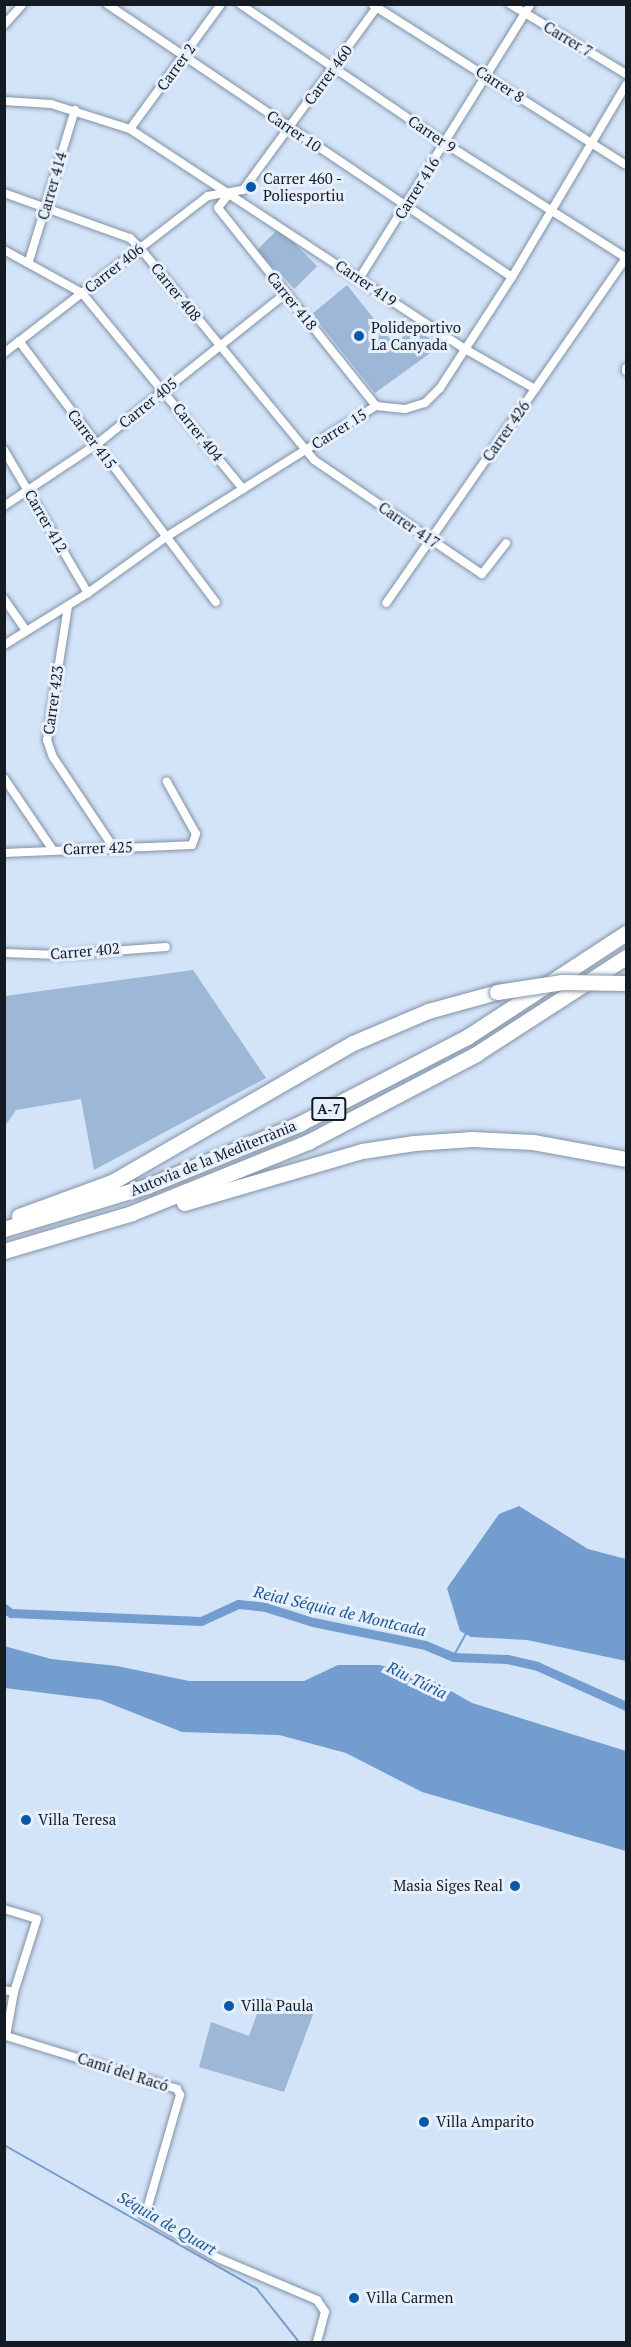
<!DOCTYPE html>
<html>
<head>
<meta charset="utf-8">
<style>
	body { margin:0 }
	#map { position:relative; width:631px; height:2347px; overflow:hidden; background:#d3e3f8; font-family:"PT Serif",serif }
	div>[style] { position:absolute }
	.green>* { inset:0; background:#9db7d7; transform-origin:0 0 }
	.water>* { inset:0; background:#739ccf }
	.stream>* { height:2px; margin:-1px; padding:0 1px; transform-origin:1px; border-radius:1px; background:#739ccf }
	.canal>* { height:9px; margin:-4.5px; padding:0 4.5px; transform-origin:4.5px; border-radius:4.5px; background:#739ccf }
	.roads { filter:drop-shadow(0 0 2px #8292a5) drop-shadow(0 0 2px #8292a5) }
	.street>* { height:8px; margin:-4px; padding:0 4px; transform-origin:4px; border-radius:4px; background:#fff }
	.highway>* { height:15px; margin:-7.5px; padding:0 7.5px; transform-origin:7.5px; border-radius:7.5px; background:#fff }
	.bridges { filter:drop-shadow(0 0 2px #8292a5) drop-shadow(0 0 2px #8292a5) }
	.highway-bridge>* { height:15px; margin:-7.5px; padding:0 7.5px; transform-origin:7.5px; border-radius:7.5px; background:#fff }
	.dots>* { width:16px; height:16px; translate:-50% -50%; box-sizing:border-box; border:3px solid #e6f0fd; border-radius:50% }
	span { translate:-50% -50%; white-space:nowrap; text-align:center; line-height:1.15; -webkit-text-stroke:6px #e6f0fd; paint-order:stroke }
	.shield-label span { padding:2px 4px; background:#e6f0fd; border:2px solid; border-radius:4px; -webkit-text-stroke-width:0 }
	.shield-label { font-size:14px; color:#151b23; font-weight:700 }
	.street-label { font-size:15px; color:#151b23 }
	.poi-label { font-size:15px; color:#151b23 }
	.left { translate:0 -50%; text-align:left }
	.right { translate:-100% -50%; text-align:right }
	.water-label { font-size:16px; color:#1e5695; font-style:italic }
	.frame { position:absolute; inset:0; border:6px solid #151b23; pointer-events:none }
</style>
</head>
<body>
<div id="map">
	<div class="green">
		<div style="left:279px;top:228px;width:54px;height:32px;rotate:45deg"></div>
		<div style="clip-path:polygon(347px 285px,394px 344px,414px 328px,440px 346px,375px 393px,312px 314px)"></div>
		<div style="clip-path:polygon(193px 970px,266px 1078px,94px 1170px,81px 1099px,16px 1110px,5px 1126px,5px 996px)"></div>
		<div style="clip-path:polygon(263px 1997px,314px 2012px,284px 2092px,199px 2067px,211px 2022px,249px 2036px)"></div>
	</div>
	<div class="water">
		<div style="clip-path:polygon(519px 1506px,588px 1549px,626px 1559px,626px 1661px,527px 1640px,471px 1637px,460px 1631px,447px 1588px,499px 1514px)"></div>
		<div style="clip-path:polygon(4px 1646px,51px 1659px,117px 1666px,189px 1681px,304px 1681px,338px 1665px,380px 1665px,435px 1682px,472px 1703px,626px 1751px,626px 1851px,422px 1792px,346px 1753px,279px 1735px,182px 1732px,101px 1700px,5px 1688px)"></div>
	</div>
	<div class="stream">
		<div style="left:453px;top:1657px;width:26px;rotate:-61deg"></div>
		<div style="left:4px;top:2145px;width:291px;rotate:29.6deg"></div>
		<div style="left:257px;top:2289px;width:68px;rotate:51.6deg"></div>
	</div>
	<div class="canal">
		<div style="left:4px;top:1608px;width:9px;rotate:36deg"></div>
		<div style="left:11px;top:1613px;width:190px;rotate:2.4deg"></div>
		<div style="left:201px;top:1621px;width:41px;rotate:-24.7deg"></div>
		<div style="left:238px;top:1604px;width:27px;rotate:6deg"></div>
		<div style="left:265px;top:1607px;width:50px;rotate:17.4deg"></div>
		<div style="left:313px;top:1622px;width:114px;rotate:11.6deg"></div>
		<div style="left:425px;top:1645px;width:30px;rotate:23deg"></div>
		<div style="left:453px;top:1657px;width:54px;rotate:2.1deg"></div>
		<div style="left:507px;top:1659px;width:31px;rotate:13deg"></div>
		<div style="left:537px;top:1666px;width:98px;rotate:24.2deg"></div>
	</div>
	<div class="roads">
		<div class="street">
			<div style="left:107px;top:4px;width:488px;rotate:34deg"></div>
			<div style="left:240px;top:4px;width:249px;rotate:34.2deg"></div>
			<div style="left:446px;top:144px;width:213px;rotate:32.3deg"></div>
			<div style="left:626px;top:258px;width:420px;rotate:124.8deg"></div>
			<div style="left:510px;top:4px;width:135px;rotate:31.1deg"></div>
			<div style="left:373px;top:5px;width:299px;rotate:32.3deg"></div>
			<div style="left:4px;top:25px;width:28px;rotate:-48deg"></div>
			<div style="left:4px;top:101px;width:47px;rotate:3.7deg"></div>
			<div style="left:51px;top:104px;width:83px;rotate:17.6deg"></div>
			<div style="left:130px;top:129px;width:401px;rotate:33.3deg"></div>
			<div style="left:465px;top:349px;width:81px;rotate:29.7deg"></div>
			<div style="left:130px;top:129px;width:155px;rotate:-53.9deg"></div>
			<div style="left:4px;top:193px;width:134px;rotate:19.7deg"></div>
			<div style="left:130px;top:238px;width:14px;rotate:45deg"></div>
			<div style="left:140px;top:248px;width:274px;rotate:50.6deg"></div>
			<div style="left:314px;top:460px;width:203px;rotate:34.2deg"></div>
			<div style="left:482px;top:574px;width:39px;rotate:-52deg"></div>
			<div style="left:228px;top:195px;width:16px;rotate:128deg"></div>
			<div style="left:218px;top:208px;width:253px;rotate:51.4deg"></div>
			<div style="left:4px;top:250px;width:89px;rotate:28.9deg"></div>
			<div style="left:82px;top:293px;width:254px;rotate:50.6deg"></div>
			<div style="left:29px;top:261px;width:158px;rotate:-73.1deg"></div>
			<div style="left:359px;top:279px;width:324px;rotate:-58deg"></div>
			<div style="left:19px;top:341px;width:327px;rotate:53deg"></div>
			<div style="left:4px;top:353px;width:257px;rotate:-37.6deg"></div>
			<div style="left:208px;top:196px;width:36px;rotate:-10deg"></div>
			<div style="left:243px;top:190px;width:230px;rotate:-53.8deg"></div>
			<div style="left:626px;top:368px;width:3px;rotate:90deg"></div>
			<div style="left:4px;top:450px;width:166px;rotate:59.6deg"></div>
			<div style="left:4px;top:506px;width:112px;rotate:-33.7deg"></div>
			<div style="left:97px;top:444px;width:242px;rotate:-38.6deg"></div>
			<div style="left:4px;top:599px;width:38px;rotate:55deg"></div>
			<div style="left:68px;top:606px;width:136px;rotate:98.9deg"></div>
			<div style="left:47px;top:740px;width:18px;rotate:71deg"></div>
			<div style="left:53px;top:757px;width:110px;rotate:56.2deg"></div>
			<div style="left:4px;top:645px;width:99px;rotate:-31.8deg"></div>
			<div style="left:88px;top:593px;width:96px;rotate:-35.7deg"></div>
			<div style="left:166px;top:537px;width:248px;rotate:-32deg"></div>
			<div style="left:376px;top:406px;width:29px;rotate:6deg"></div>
			<div style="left:405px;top:409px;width:21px;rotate:-17deg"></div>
			<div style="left:425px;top:403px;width:21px;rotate:-45deg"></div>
			<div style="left:440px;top:388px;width:132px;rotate:-57deg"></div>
			<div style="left:512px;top:277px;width:223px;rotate:-59.3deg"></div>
			<div style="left:4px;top:778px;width:87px;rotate:55.8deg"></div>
			<div style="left:4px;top:853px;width:188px;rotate:-2.4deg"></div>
			<div style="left:192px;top:845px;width:12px;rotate:-70deg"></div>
			<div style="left:196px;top:834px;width:60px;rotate:-119.1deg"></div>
			<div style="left:4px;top:953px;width:55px;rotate:2.1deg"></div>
			<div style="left:59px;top:955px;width:107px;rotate:-4.3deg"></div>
			<div style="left:4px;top:1909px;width:34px;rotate:17deg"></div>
			<div style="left:37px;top:1919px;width:77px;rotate:107.5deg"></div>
			<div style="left:4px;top:1990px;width:10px;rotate:11deg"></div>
			<div style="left:14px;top:1992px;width:45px;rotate:100.3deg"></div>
			<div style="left:6px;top:2036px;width:179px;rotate:17.2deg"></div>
			<div style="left:177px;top:2089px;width:7px;rotate:63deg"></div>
			<div style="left:180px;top:2095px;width:126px;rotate:106.1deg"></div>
			<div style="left:145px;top:2216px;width:84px;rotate:29.9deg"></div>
			<div style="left:218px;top:2258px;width:108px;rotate:23deg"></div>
			<div style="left:317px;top:2300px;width:14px;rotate:56deg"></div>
			<div style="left:325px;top:2312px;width:31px;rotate:105deg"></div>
		</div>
		<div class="highway">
			<div style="left:184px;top:1203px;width:185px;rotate:-16.3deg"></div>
			<div style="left:362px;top:1151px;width:53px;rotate:-8.7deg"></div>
			<div style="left:414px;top:1143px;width:58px;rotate:-3.9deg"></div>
			<div style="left:472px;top:1139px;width:61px;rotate:2.8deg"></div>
			<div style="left:533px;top:1142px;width:95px;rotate:10.4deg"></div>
			<div style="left:19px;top:1216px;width:99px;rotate:-20.1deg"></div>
			<div style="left:112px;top:1182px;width:278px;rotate:-30deg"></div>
			<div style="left:353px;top:1043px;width:82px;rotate:-23.1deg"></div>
			<div style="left:428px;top:1011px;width:72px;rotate:-15.4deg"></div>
			<div style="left:4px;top:1229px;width:149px;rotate:-16.7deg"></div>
			<div style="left:147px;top:1186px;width:166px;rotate:-22.2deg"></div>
			<div style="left:301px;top:1123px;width:187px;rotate:-27.4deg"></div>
			<div style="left:467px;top:1037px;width:190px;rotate:-33.2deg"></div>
			<div style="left:4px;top:1251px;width:134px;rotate:-16.5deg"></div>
			<div style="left:132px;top:1213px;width:190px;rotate:-22deg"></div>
			<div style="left:308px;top:1142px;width:190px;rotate:-27.6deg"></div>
			<div style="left:476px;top:1054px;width:179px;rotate:-32.9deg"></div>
		</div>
	</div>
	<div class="bridges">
		<div class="highway-bridge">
			<div style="left:497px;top:992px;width:66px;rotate:-8.7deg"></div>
			<div style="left:562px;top:982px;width:64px;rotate:0.9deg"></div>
		</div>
	</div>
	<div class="dots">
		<div style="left:251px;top:187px;background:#0759a8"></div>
		<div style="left:359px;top:336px;background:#0759a8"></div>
		<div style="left:26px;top:1820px;background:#0759a8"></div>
		<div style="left:515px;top:1886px;background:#0759a8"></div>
		<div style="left:229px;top:2006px;background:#0759a8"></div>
		<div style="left:424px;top:2122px;background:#0759a8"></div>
		<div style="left:354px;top:2298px;background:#0759a8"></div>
	</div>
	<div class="shield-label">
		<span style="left:329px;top:1109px">A-7</span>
	</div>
	<div class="street-label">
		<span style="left:568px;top:39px;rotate:31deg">Carrer 7</span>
		<span style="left:176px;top:67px;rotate:-54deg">Carrer 2</span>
		<span style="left:328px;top:75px;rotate:-54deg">Carrer 460</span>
		<span style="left:500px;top:84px;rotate:33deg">Carrer 8</span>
		<span style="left:294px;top:131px;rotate:34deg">Carrer 10</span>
		<span style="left:432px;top:134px;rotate:34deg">Carrer 9</span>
		<span style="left:52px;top:186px;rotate:-74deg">Carrer 414</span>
		<span style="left:417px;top:188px;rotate:-58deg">Carrer 416</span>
		<span style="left:114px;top:268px;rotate:-38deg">Carrer 406</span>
		<span style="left:366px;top:283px;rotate:34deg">Carrer 419</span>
		<span style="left:176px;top:292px;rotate:51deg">Carrer 408</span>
		<span style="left:292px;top:301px;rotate:51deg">Carrer 418</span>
		<span style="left:148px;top:403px;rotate:-39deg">Carrer 405</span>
		<span style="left:339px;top:429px;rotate:-32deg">Carrer 15</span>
		<span style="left:506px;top:431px;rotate:-55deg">Carrer 426</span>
		<span style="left:198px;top:432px;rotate:51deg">Carrer 404</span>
		<span style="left:92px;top:439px;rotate:53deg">Carrer 415</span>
		<span style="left:46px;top:521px;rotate:60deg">Carrer 412</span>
		<span style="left:409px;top:525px;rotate:34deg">Carrer 417</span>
		<span style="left:53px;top:700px;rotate:-82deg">Carrer 423</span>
		<span style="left:98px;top:848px;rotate:-2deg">Carrer 425</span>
		<span style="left:85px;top:951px;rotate:-5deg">Carrer 402</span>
		<span style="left:213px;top:1158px;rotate:-22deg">Autovia de la Mediterrània</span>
		<span style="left:123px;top:2072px;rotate:18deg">Camí del Racó</span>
	</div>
	<div class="poi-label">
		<span class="left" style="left:263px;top:187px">Carrer 460 -<br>Poliesportiu</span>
		<span class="left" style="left:371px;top:336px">Polideportivo<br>La Canyada</span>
		<span class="left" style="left:38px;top:1820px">Villa Teresa</span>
		<span class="right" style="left:503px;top:1886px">Masia Siges Real</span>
		<span class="left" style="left:241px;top:2006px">Villa Paula</span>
		<span class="left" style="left:436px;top:2122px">Villa Amparito</span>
		<span class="left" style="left:366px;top:2298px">Villa Carmen</span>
	</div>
	<div class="water-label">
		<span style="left:340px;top:1611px;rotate:13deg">Reial Séquia de Montcada</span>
		<span style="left:417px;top:1680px;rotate:26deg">Riu Túria</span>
		<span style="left:167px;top:2223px;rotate:30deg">Séquia de Quart</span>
	</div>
	<div class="frame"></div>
</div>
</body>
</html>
